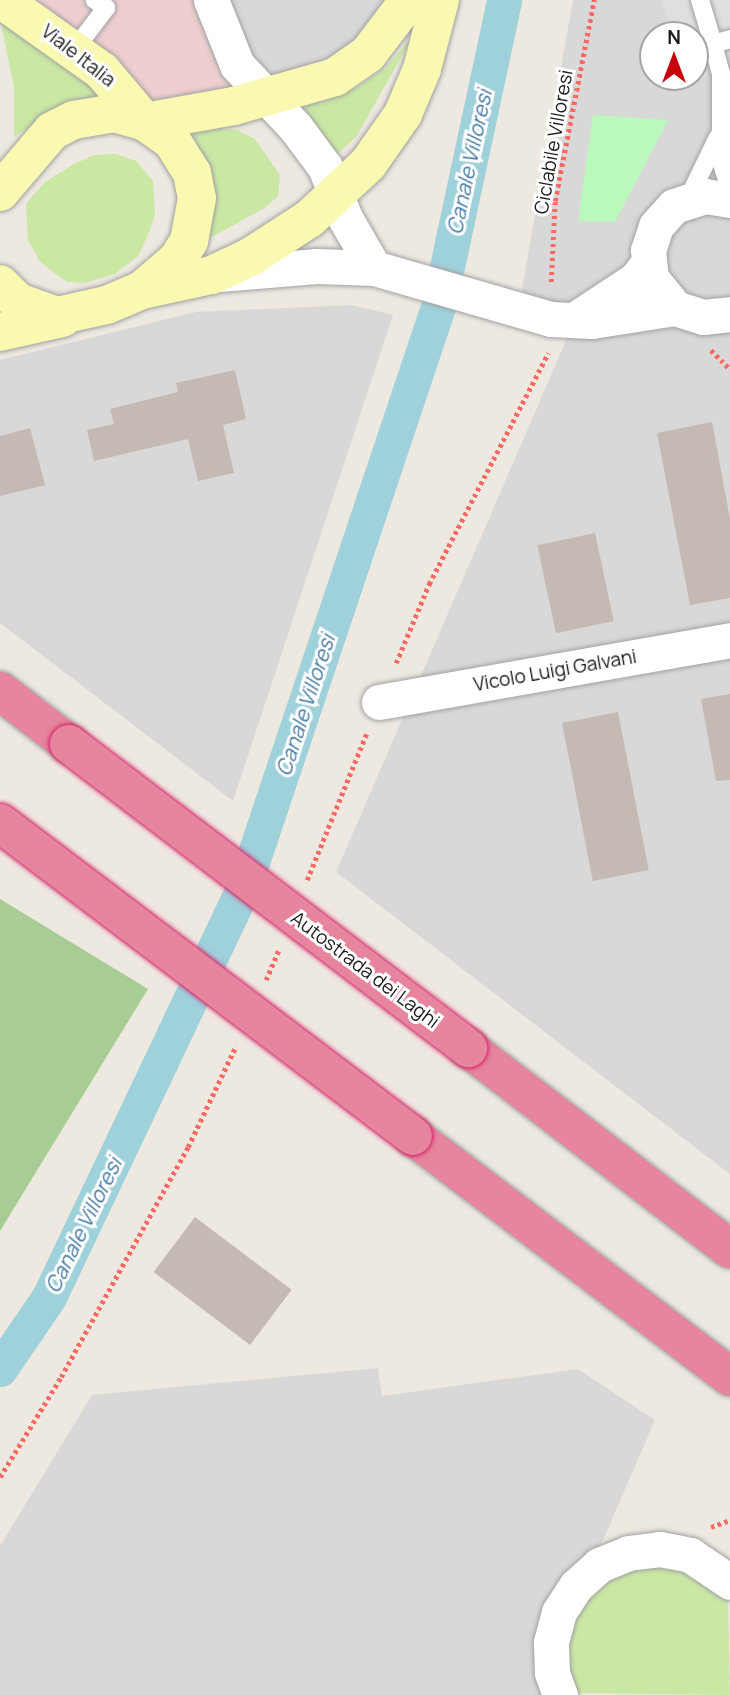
<!DOCTYPE html>
<html>
<head>
<meta charset="utf-8">
<style>
	body { margin:0 }
	#map { position:relative; width:730px; height:1695px; overflow:hidden; background:#ede8e0; font-family:Manrope,sans-serif }
	div>[style] { position:absolute }
	.residential>* { inset:0; background:#d9d8d8 }
	.commercial>* { inset:0; background:#eececf }
	.grass>* { inset:0; background:#cae8a4 }
	.forest>* { inset:0; background:#a8cd94 }
	.park>* { inset:0; background:#baf9bb }
	.parking>* { inset:0; background:#dfdfdf }
	.canal>* { height:35px; margin:-17.5px; padding:0 17.5px; transform-origin:17.5px; border-radius:17.5px; background:#9fd1db }
	.building>* { inset:0; background:#c4b9b3; transform-origin:0 0 }
	.path>* { height:4.5px; margin-top:-2.25px; transform-origin:0; background:repeating-linear-gradient(90deg,#fa6963 0 3.5px,transparent 0 7px) }
	.roads { filter:drop-shadow(0 0 2px #a2a2a2) drop-shadow(0 0 2px #a2a2a2) }
	.lane>* { height:18px; margin:-9px; padding:0 9px; transform-origin:9px; border-radius:9px; background:#fff }
	.street>* { height:35px; margin:-17.5px; padding:0 17.5px; transform-origin:17.5px; border-radius:17.5px; background:#fff }
	.secondary>* { height:38px; margin:-19px; padding:0 19px; transform-origin:19px; border-radius:19px; background:#f9f9b1 }
	.highway>* { height:38px; margin:-19px; padding:0 19px; transform-origin:19px; border-radius:19px; background:#e6859d }
	.bridges { filter:drop-shadow(0 0 2px #d5226a) drop-shadow(0 0 2px #d5226a) }
	.highway-bridge>* { height:38px; margin:-19px; padding:0 19px; transform-origin:19px; border-radius:19px; background:#e6859d }
	span { translate:-50% -50%; white-space:nowrap; text-align:center; line-height:1.15; -webkit-text-stroke:6px #fff; paint-order:stroke }
	.street-label { font-size:19px; color:#1b1b1b }
	.water-label { font-size:21px; color:#457aa2; font-style:italic }
	.north { position:absolute; left:639px; top:21px; width:70px; height:70px; box-sizing:border-box; background:#fff; border:2px solid #a4a4a4; border-radius:50%; rotate:0deg; font-size:19px; font-weight:700; line-height:28px; text-align:center; color:#1b1b1b }
	.north::after { content:''; display:block; margin:auto; width:24px; height:32px; background:#c5000c; clip-path:polygon(50% 0,100% 100%,50% 72%,0 100%) }
</style>
</head>
<body>
<div id="map">
	<div class="residential">
		<div style="clip-path:polygon(223px 0,398px 0,345px 59px,256px 90px)"></div>
		<div style="clip-path:polygon(evenodd,573px 0,730px 0,730px 299px,519px 306px,573px 0,653px 35px,695px 35px,695px 77px,653px 77px,653px 35px)"></div>
		<div style="clip-path:polygon(351px 305px,393px 315px,233px 801px,0 623px,0 360px,196px 312px)"></div>
		<div style="clip-path:polygon(677px 323px,730px 324px,730px 1174px,336px 872px,568px 336px)"></div>
		<div style="clip-path:polygon(378px 1368px,382px 1396px,578px 1369px,655px 1420px,594px 1561px,544px 1695px,0 1695px,0 1546px,92px 1395px)"></div>
	</div>
	<div class="commercial">
		<div style="clip-path:polygon(13px 0,200px 0,241px 96px,155px 116px)"></div>
	</div>
	<div class="grass">
		<div style="clip-path:polygon(0 18px,108px 95px,52px 113px,14px 137px,14px 87px)"></div>
		<div style="clip-path:polygon(415px 33px,356px 137px,336px 155px,301px 104px,321px 103px,356px 88px,385px 68px)"></div>
		<div style="clip-path:polygon(213px 128px,237px 130px,255px 139px,280px 175px,278px 196px,266px 207px,205px 241px,208px 173px,192px 132px)"></div>
		<div style="clip-path:polygon(116px 154px,136px 161px,153px 181px,155px 215px,148px 235px,138px 256px,115px 274px,85px 283px,67px 282px,40px 262px,28px 240px,26px 203px,45px 182px,72px 165px,94px 155px)"></div>
		<div style="clip-path:polygon(652px 1564px,681px 1566px,728px 1598px,730px 1695px,577px 1693px,568px 1664px,570px 1633px,580px 1607px,599px 1585px,624px 1570px)"></div>
	</div>
	<div class="forest">
		<div style="clip-path:polygon(0 899px,148px 989px,0 1231px)"></div>
	</div>
	<div class="park">
		<div style="clip-path:polygon(593px 115px,668px 120px,615px 222px,578px 221px)"></div>
	</div>
	<div class="parking">
		<div style="clip-path:polygon(662px 0,730px 0,730px 55px,695px 66px,695px 35px,672px 35px)"></div>
	</div>
	<div class="canal">
		<div style="left:0;top:1369px;width:87px;rotate:-55.8deg"></div>
		<div style="left:49px;top:1297px;width:452px;rotate:-64.6deg"></div>
		<div style="left:243px;top:889px;width:617px;rotate:-71.48deg"></div>
		<div style="left:439px;top:304px;width:311px;rotate:-77.9deg"></div>
	</div>
	<div class="building">
		<div style="clip-path:polygon(235px 370px,246px 419px,223px 425px,234px 473px,198px 481px,188px 439px,94px 461px,87px 430px,114px 424px,110px 409px,178px 392px,176px 383px)"></div>
		<div style="clip-path:polygon(712px 422px,730px 519px,730px 598px,690px 605px,657px 433px)"></div>
		<div style="clip-path:polygon(30px 428px,45px 485px,0 496px,0 436px)"></div>
		<div style="left:595px;top:533px;width:90px;height:59px;rotate:78deg"></div>
		<div style="clip-path:polygon(730px 694px,730px 780px,716px 781px,701px 699px)"></div>
		<div style="left:618px;top:712px;width:161px;height:57px;rotate:79deg"></div>
		<div style="left:195px;top:1217px;width:121px;height:69px;rotate:37deg"></div>
	</div>
	<div class="path">
		<div style="left:551px;top:282px;width:81px;rotate:-87.2deg"></div>
		<div style="left:555px;top:201px;width:205px;rotate:-79deg"></div>
		<div style="left:711px;top:350px;width:27px;rotate:45deg"></div>
		<div style="left:396px;top:663px;width:86px;rotate:-67.3deg"></div>
		<div style="left:429px;top:584px;width:260px;rotate:-62.7deg"></div>
		<div style="left:307px;top:880px;width:160px;rotate:-67.9deg"></div>
		<div style="left:266px;top:980px;width:33px;rotate:-67deg"></div>
		<div style="left:0;top:1477px;width:117px;rotate:-58.6deg"></div>
		<div style="left:61px;top:1377px;width:263px;rotate:-61.1deg"></div>
		<div style="left:188px;top:1147px;width:112px;rotate:-64.6deg"></div>
		<div style="left:711px;top:1527px;width:20px;rotate:-20deg"></div>
	</div>
	<div class="roads">
		<div class="lane">
			<div style="left:700px;top:0;width:46px;rotate:73.5deg"></div>
			<div style="left:713px;top:44px;width:18px;rotate:-16deg"></div>
			<div style="left:713px;top:44px;width:31px;rotate:75deg"></div>
			<div style="left:721px;top:74px;width:87px;rotate:90deg"></div>
			<div style="left:721px;top:161px;width:28px;rotate:72deg"></div>
			<div style="left:74px;top:50px;width:53px;rotate:-52.7deg"></div>
			<div style="left:106px;top:8px;width:14px;rotate:-144deg"></div>
			<div style="left:688px;top:199px;width:69px;rotate:-64.2deg"></div>
		</div>
		<div class="street">
			<div style="left:211px;top:0;width:70px;rotate:68.2deg"></div>
			<div style="left:237px;top:65px;width:86px;rotate:46.9deg"></div>
			<div style="left:296px;top:128px;width:49px;rotate:53.4deg"></div>
			<div style="left:325px;top:167px;width:55px;rotate:68.6deg"></div>
			<div style="left:345px;top:218px;width:58px;rotate:59.9deg"></div>
			<div style="left:730px;top:200px;width:25px;rotate:-171deg"></div>
			<div style="left:705px;top:196px;width:33px;rotate:162deg"></div>
			<div style="left:674px;top:206px;width:27px;rotate:132deg"></div>
			<div style="left:656px;top:226px;width:25px;rotate:108deg"></div>
			<div style="left:648px;top:250px;width:28px;rotate:84deg"></div>
			<div style="left:651px;top:278px;width:38px;rotate:51deg"></div>
			<div style="left:675px;top:308px;width:29px;rotate:18deg"></div>
			<div style="left:703px;top:317px;width:27px;rotate:-6deg"></div>
			<div style="left:219px;top:274px;width:98px;rotate:-4.7deg"></div>
			<div style="left:317px;top:266px;width:57px;rotate:2deg"></div>
			<div style="left:374px;top:268px;width:184px;rotate:16.1deg"></div>
			<div style="left:551px;top:319px;width:41px;rotate:2.8deg"></div>
			<div style="left:592px;top:321px;width:84px;rotate:-8.9deg"></div>
			<div style="left:580px;top:316px;width:67px;rotate:-33.5deg"></div>
			<div style="left:636px;top:279px;width:20px;rotate:-53deg"></div>
			<div style="left:379px;top:702px;width:356px;rotate:-10deg"></div>
			<div style="left:560px;top:1695px;width:23px;rotate:-110deg"></div>
			<div style="left:552px;top:1673px;width:31px;rotate:-92deg"></div>
			<div style="left:551px;top:1642px;width:31px;rotate:-75deg"></div>
			<div style="left:559px;top:1612px;width:31px;rotate:-57deg"></div>
			<div style="left:576px;top:1586px;width:31px;rotate:-42deg"></div>
			<div style="left:599px;top:1565px;width:31px;rotate:-22deg"></div>
			<div style="left:628px;top:1553px;width:32px;rotate:-7deg"></div>
			<div style="left:660px;top:1549px;width:31px;rotate:11deg"></div>
			<div style="left:690px;top:1555px;width:48px;rotate:34deg"></div>
		</div>
		<div class="secondary">
			<div style="left:2px;top:0;width:123px;rotate:35.4deg"></div>
			<div style="left:102px;top:71px;width:67px;rotate:49.9deg"></div>
			<div style="left:145px;top:122px;width:90px;rotate:-10.2deg"></div>
			<div style="left:234px;top:106px;width:105px;rotate:-16deg"></div>
			<div style="left:335px;top:77px;width:40px;rotate:-34.9deg"></div>
			<div style="left:368px;top:54px;width:68px;rotate:-52.8deg"></div>
			<div style="left:0;top:192px;width:80px;rotate:-49.6deg"></div>
			<div style="left:52px;top:131px;width:25px;rotate:-27deg"></div>
			<div style="left:74px;top:120px;width:41px;rotate:-9.9deg"></div>
			<div style="left:114px;top:113px;width:32px;rotate:16deg"></div>
			<div style="left:145px;top:122px;width:33px;rotate:35deg"></div>
			<div style="left:172px;top:141px;width:38px;rotate:58deg"></div>
			<div style="left:192px;top:173px;width:25px;rotate:79deg"></div>
			<div style="left:197px;top:198px;width:44px;rotate:100.5deg"></div>
			<div style="left:189px;top:241px;width:22px;rotate:122deg"></div>
			<div style="left:177px;top:260px;width:46px;rotate:139.4deg"></div>
			<div style="left:142px;top:290px;width:39px;rotate:157deg"></div>
			<div style="left:106px;top:305px;width:50px;rotate:167.3deg"></div>
			<div style="left:57px;top:316px;width:41px;rotate:-160.3deg"></div>
			<div style="left:18px;top:302px;width:25px;rotate:-135deg"></div>
			<div style="left:147px;top:289px;width:66px;rotate:-12.2deg"></div>
			<div style="left:212px;top:275px;width:42px;rotate:-25.3deg"></div>
			<div style="left:250px;top:257px;width:70px;rotate:-32.8deg"></div>
			<div style="left:309px;top:219px;width:81px;rotate:-43deg"></div>
			<div style="left:368px;top:164px;width:61px;rotate:-55deg"></div>
			<div style="left:403px;top:114px;width:49px;rotate:-67.1deg"></div>
			<div style="left:422px;top:69px;width:71px;rotate:-75.4deg"></div>
			<div style="left:0;top:332px;width:64px;rotate:-12.7deg"></div>
		</div>
		<div class="highway">
			<div style="left:0;top:691px;width:87px;rotate:37.5deg"></div>
			<div style="left:468px;top:1048px;width:330px;rotate:37.5deg"></div>
			<div style="left:413px;top:1136px;width:398px;rotate:37.2deg"></div>
		</div>
	</div>
	<div class="bridges">
		<div class="highway-bridge">
			<div style="left:69px;top:744px;width:502px;rotate:37.3deg"></div>
			<div style="left:0;top:823px;width:518px;rotate:37.16deg"></div>
		</div>
	</div>
	<div class="street-label">
		<span style="left:78px;top:56px;rotate:38deg">Viale Italia</span>
		<span style="left:554px;top:142px;rotate:-80deg">Ciclabile Villoresi</span>
		<span style="left:555px;top:671px;rotate:-10deg">Vicolo Luigi Galvani</span>
		<span style="left:365px;top:970px;rotate:37deg">Autostrada dei Laghi</span>
	</div>
	<div class="water-label">
		<span style="left:469px;top:162px;rotate:-78deg">Canale Villoresi</span>
		<span style="left:305px;top:705px;rotate:-72deg">Canale Villoresi</span>
		<span style="left:83px;top:1225px;rotate:-64deg">Canale Villoresi</span>
	</div>
	<div class="north">N</div>
</div>
</body>
</html>
